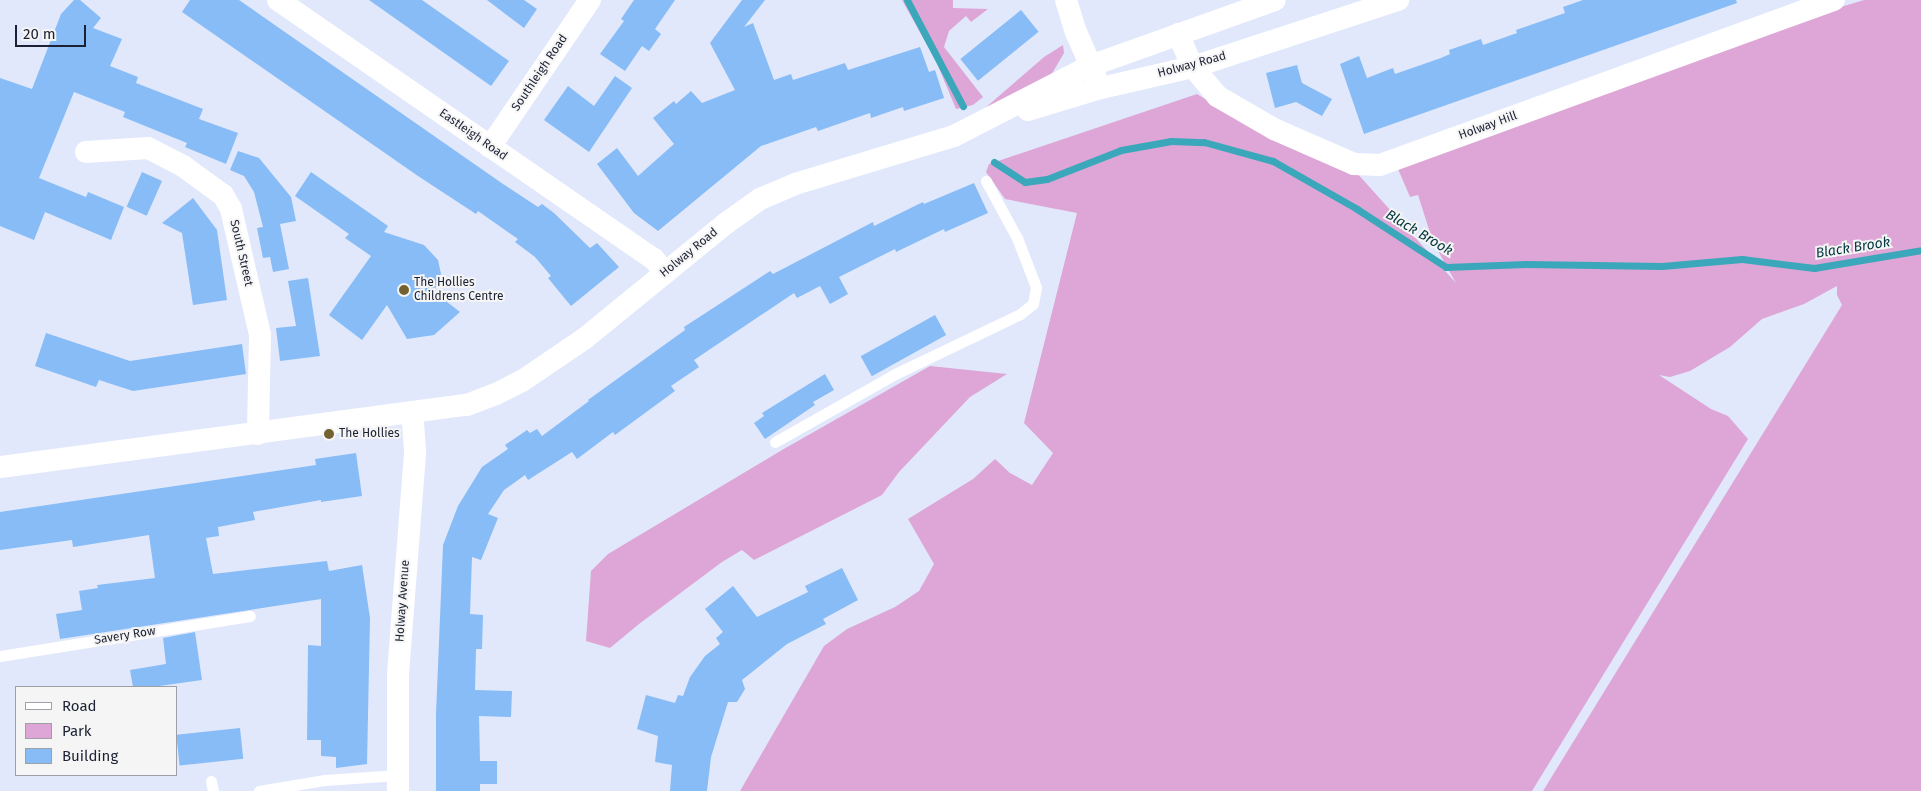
<!DOCTYPE html>
<html>
<head>
<meta charset="utf-8">
<style>
	body { margin:0 }
	#map { position:relative; width:1921px; height:791px; overflow:hidden; background:#e1e8fc; font-family:"Fira Sans",sans-serif }
	div>[style] { position:absolute }
	.green>* { inset:0; background:#dea6d6 }
	.stream>* { height:7px; margin:-3.5px; padding:0 3.5px; transform-origin:3.5px; border-radius:3.5px; background:#3ba7ba }
	.building>* { inset:0; background:#87bcf6; transform-origin:0 0 }
	.service>* { height:11px; margin:-5.5px; padding:0 5.5px; transform-origin:5.5px; border-radius:5.5px; background:#fff }
	.minor>* { height:22px; margin:-11px; padding:0 11px; transform-origin:11px; border-radius:11px; background:#fff }
	.dots>* { width:14px; height:14px; translate:-50% -50%; box-sizing:border-box; border:2px solid #f5f5f5; border-radius:50% }
	span { translate:-50% -50%; white-space:nowrap; text-align:center; line-height:1.15; -webkit-text-stroke:4px #f5f5f5; paint-order:stroke }
	.street-label { font-size:12px; color:#1c2133 }
	.poi-label { font-size:12px; color:#1c2133 }
	.left { translate:0 -50%; text-align:left }
	.water-label { font-size:14px; color:#03373f; font-style:italic }
	.legend { position:absolute; left:15px; top:686px; width:162px; height:90px; box-sizing:border-box; background:#f5f5f5; border:1px solid #9ea0a7; margin:0; padding:6px 9px; list-style:none; font-size:15px; color:#1c2133 }
	.legend li { display:flex; align-items:center; gap:10px; height:25px }
	.legend b { width:25px; border:1px solid #9ea0a7 }
	.scale { position:absolute; left:15px; top:25px; width:71px; height:22px; box-sizing:border-box; border:2px solid #1c2133; border-top:0; padding-left:6px; font-size:15px; line-height:18px; white-space:nowrap; color:#1c2133; -webkit-text-stroke:4px #f5f5f5; paint-order:stroke }
</style>
</head>
<body>
<div id="map">
	<div class="green">
		<div style="clip-path:polygon(902px 0,953px 0,953px 8px,988px 9px,971px 22px,966px 16px,949px 31px,944px 47px,983px 97px,973px 105px,956px 109px,936px 61px)"></div>
		<div style="clip-path:polygon(1864px 0,1921px 0,1921px 791px,1543px 791px,1842px 305px,1837px 295px,1837px 286px,1804px 304px,1762px 319px,1730px 347px,1690px 371px,1670px 377px,1659px 375px,1711px 409px,1728px 416px,1748px 439px,1532px 791px,740px 791px,824px 646px,847px 629px,895px 607px,919px 591px,934px 564px,908px 519px,973px 479px,995px 459px,1010px 473px,1032px 485px,1053px 453px,1024px 423px,1077px 213px,1005px 199px,986px 172px,989px 164px,1197px 94px,1256px 131px,1356px 172px,1456px 283px,1433px 242px,1418px 195px,1410px 197px,1398px 169px,1821px 13px)"></div>
		<div style="clip-path:polygon(1063px 45px,1064px 53px,1050px 77px,984px 109px,1044px 57px)"></div>
		<div style="clip-path:polygon(930px 366px,1007px 374px,970px 397px,899px 472px,882px 495px,754px 560px,742px 550px,722px 562px,639px 624px,610px 648px,586px 641px,591px 571px,608px 554px,782px 450px)"></div>
	</div>
	<div class="stream">
		<div style="left:907px;top:0;width:120px;rotate:62.2deg"></div>
		<div style="left:994px;top:162px;width:37px;rotate:33deg"></div>
		<div style="left:1025px;top:182px;width:22px;rotate:-8deg"></div>
		<div style="left:1047px;top:179px;width:79px;rotate:-21.4deg"></div>
		<div style="left:1121px;top:150px;width:51px;rotate:-10.2deg"></div>
		<div style="left:1171px;top:141px;width:33px;rotate:2deg"></div>
		<div style="left:1204px;top:142px;width:72px;rotate:15.4deg"></div>
		<div style="left:1273px;top:161px;width:97px;rotate:29.7deg"></div>
		<div style="left:1357px;top:209px;width:106px;rotate:33.1deg"></div>
		<div style="left:1446px;top:267px;width:80px;rotate:-2.1deg"></div>
		<div style="left:1526px;top:264px;width:136px;rotate:0.8deg"></div>
		<div style="left:1662px;top:266px;width:80px;rotate:-5deg"></div>
		<div style="left:1742px;top:259px;width:73px;rotate:7.1deg"></div>
		<div style="left:1814px;top:268px;width:109px;rotate:-9.5deg"></div>
	</div>
	<div class="building">
		<div style="clip-path:polygon(74px 0,80px 0,101px 18px,93px 28px,122px 39px,110px 66px,138px 77px,136px 83px,203px 109px,199px 119px,238px 133px,226px 164px,185px 147px,187px 143px,123px 117px,125px 112px,74px 92px,39px 178px,86px 197px,88px 192px,124px 207px,111px 240px,45px 212px,34px 240px,0 226px,0 78px,32px 89px,61px 14px)"></div>
		<div style="clip-path:polygon(190px 0,239px 0,503px 184px,538px 207px,542px 204px,554px 213px,590px 248px,597px 243px,619px 267px,571px 306px,548px 278px,551px 276px,535px 257px,515px 242px,518px 239px,478px 211px,476px 214px,418px 176px,182px 12px)"></div>
		<div style="clip-path:polygon(369px 0,422px 0,509px 61px,491px 86px)"></div>
		<div style="clip-path:polygon(487px 0,524px 0,537px 9px,524px 28px)"></div>
		<div style="clip-path:polygon(634px 0,675px 0,655px 29px,661px 34px,649px 51px,642px 46px,625px 71px,600px 54px,624px 21px,621px 19px)"></div>
		<div style="clip-path:polygon(742px 0,765px 0,744px 27px,753px 23px,774px 80px,791px 74px,793px 80px,845px 63px,848px 70px,920px 47px,929px 72px,935px 70px,944px 98px,904px 111px,903px 107px,871px 118px,870px 113px,818px 131px,816px 127px,761px 146px,658px 231px,634px 213px,597px 164px,617px 148px,638px 176px,674px 144px,653px 118px,674px 101px,676px 104px,691px 91px,702px 103px,735px 90px,710px 43px)"></div>
		<div style="clip-path:polygon(1583px 0,1736px 0,1737px 3px,1364px 134px,1340px 64px,1359px 56px,1367px 78px,1393px 68px,1395px 74px,1441px 58px,1450px 54px,1449px 50px,1481px 39px,1483px 45px,1517px 33px,1516px 30px,1565px 13px,1563px 7px)"></div>
		<div style="left:1021px;top:10px;width:28px;height:78px;rotate:51deg"></div>
		<div style="clip-path:polygon(1297px 65px,1302px 83px,1332px 99px,1322px 116px,1296px 102px,1275px 108px,1266px 73px)"></div>
		<div style="clip-path:polygon(615px 76px,632px 88px,589px 152px,544px 120px,568px 86px,594px 106px)"></div>
		<div style="clip-path:polygon(238px 151px,259px 158px,291px 197px,296px 221px,280px 224px,289px 269px,273px 272px,270px 257px,263px 258px,257px 228px,263px 227px,254px 192px,244px 176px,230px 170px)"></div>
		<div style="left:142px;top:172px;width:22px;height:38px;rotate:24deg"></div>
		<div style="clip-path:polygon(311px 172px,388px 226px,384px 232px,424px 245px,438px 260px,441px 274px,434px 292px,460px 312px,434px 335px,407px 339px,387px 305px,362px 340px,329px 315px,371px 256px,345px 238px,349px 234px,295px 196px)"></div>
		<div style="clip-path:polygon(974px 183px,988px 213px,945px 232px,944px 229px,896px 252px,895px 249px,839px 277px,848px 294px,830px 304px,820px 286px,797px 298px,794px 293px,694px 360px,699px 367px,671px 386px,675px 391px,615px 435px,613px 432px,577px 459px,572px 452px,528px 480px,525px 475px,504px 490px,488px 514px,498px 518px,481px 560px,472px 557px,470px 614px,483px 615px,482px 649px,476px 649px,475px 690px,512px 691px,511px 717px,479px 716px,480px 761px,497px 761px,497px 784px,480px 784px,480px 791px,436px 791px,436px 714px,443px 545px,458px 506px,482px 467px,508px 449px,505px 445px,527px 430px,530px 433px,537px 429px,542px 436px,589px 401px,588px 400px,685px 330px,684px 327px,770px 271px,773px 274px,873px 222px,874px 226px,923px 202px,924px 204px)"></div>
		<div style="clip-path:polygon(193px 198px,217px 230px,227px 300px,193px 305px,182px 233px,162px 223px)"></div>
		<div style="clip-path:polygon(308px 278px,320px 356px,280px 361px,276px 328px,296px 326px,288px 281px)"></div>
		<div style="left:935px;top:315px;width:23px;height:85px;rotate:61deg"></div>
		<div style="clip-path:polygon(46px 333px,130px 361px,242px 344px,246px 374px,133px 391px,99px 380px,96px 387px,35px 366px)"></div>
		<div style="clip-path:polygon(825px 374px,834px 390px,813px 402px,815px 405px,765px 439px,754px 423px,764px 416px,762px 413px)"></div>
		<div style="clip-path:polygon(356px 453px,362px 496px,321px 502px,321px 500px,253px 512px,255px 520px,218px 527px,219px 536px,206px 538px,213px 574px,327px 561px,329px 571px,362px 565px,370px 618px,367px 764px,336px 768px,336px 757px,321px 756px,321px 740px,307px 740px,308px 645px,321px 646px,321px 599px,60px 639px,56px 614px,82px 610px,79px 591px,98px 588px,97px 585px,155px 578px,149px 535px,73px 547px,72px 540px,0 550px,0 512px,316px 465px,315px 459px)"></div>
		<div style="clip-path:polygon(842px 568px,858px 600px,823px 619px,826px 624px,787px 644px,742px 680px,745px 689px,737px 702px,728px 702px,711px 757px,707px 791px,670px 791px,672px 765px,655px 762px,658px 736px,637px 729px,646px 695px,675px 703px,678px 695px,683px 696px,690px 677px,705px 656px,720px 644px,716px 638px,723px 632px,705px 609px,733px 586px,757px 617px,808px 592px,805px 586px)"></div>
		<div style="clip-path:polygon(195px 632px,202px 680px,152px 687px,133px 687px,130px 670px,166px 664px,163px 638px)"></div>
		<div style="left:240px;top:728px;width:31px;height:64px;rotate:84deg"></div>
	</div>
	<div class="service">
		<div style="left:775px;top:442px;width:138px;rotate:-29.5deg"></div>
		<div style="left:895px;top:374px;width:139px;rotate:-25.6deg"></div>
		<div style="left:1020px;top:314px;width:16px;rotate:-38deg"></div>
		<div style="left:1033px;top:304px;width:17px;rotate:-80deg"></div>
		<div style="left:1036px;top:287px;width:53px;rotate:-111.2deg"></div>
		<div style="left:1017px;top:238px;width:65px;rotate:-118.5deg"></div>
		<div style="left:0;top:656px;width:253px;rotate:-9.1deg"></div>
		<div style="left:211px;top:781px;width:10px;rotate:79deg"></div>
		<div style="left:259px;top:791px;width:67px;rotate:-9.5deg"></div>
		<div style="left:325px;top:780px;width:73px;rotate:-3.9deg"></div>
	</div>
	<div class="minor">
		<div style="left:278px;top:0;width:457px;rotate:34.6deg"></div>
		<div style="left:654px;top:259px;width:18px;rotate:52deg"></div>
		<div style="left:1066px;top:0;width:34px;rotate:73deg"></div>
		<div style="left:1076px;top:32px;width:50px;rotate:66.5deg"></div>
		<div style="left:1178px;top:34px;width:36px;rotate:66deg"></div>
		<div style="left:1193px;top:67px;width:38px;rotate:50deg"></div>
		<div style="left:1217px;top:96px;width:66px;rotate:30.1deg"></div>
		<div style="left:1274px;top:129px;width:87px;rotate:23.6deg"></div>
		<div style="left:1354px;top:164px;width:26px;rotate:2deg"></div>
		<div style="left:1380px;top:165px;width:483px;rotate:-20deg"></div>
		<div style="left:1028px;top:110px;width:76px;rotate:-16.8deg"></div>
		<div style="left:1101px;top:88px;width:94px;rotate:-12.9deg"></div>
		<div style="left:1193px;top:67px;width:216px;rotate:-18.1deg"></div>
		<div style="left:490px;top:147px;width:178px;rotate:-55.8deg"></div>
		<div style="left:86px;top:152px;width:62px;rotate:-3.7deg"></div>
		<div style="left:148px;top:148px;width:39px;rotate:27deg"></div>
		<div style="left:183px;top:166px;width:32px;rotate:36deg"></div>
		<div style="left:209px;top:185px;width:17px;rotate:36deg"></div>
		<div style="left:223px;top:195px;width:16px;rotate:60deg"></div>
		<div style="left:231px;top:209px;width:129px;rotate:77deg"></div>
		<div style="left:260px;top:335px;width:99px;rotate:91.2deg"></div>
		<div style="left:0;top:467px;width:471px;rotate:-7.6deg"></div>
		<div style="left:467px;top:405px;width:31px;rotate:-21deg"></div>
		<div style="left:496px;top:394px;width:29px;rotate:-27deg"></div>
		<div style="left:522px;top:381px;width:75px;rotate:-34.1deg"></div>
		<div style="left:584px;top:339px;width:182px;rotate:-39.2deg"></div>
		<div style="left:725px;top:224px;width:43px;rotate:-35.5deg"></div>
		<div style="left:760px;top:199px;width:38px;rotate:-23deg"></div>
		<div style="left:795px;top:184px;width:166px;rotate:-16.8deg"></div>
		<div style="left:954px;top:136px;width:153px;rotate:-27.2deg"></div>
		<div style="left:1090px;top:66px;width:196px;rotate:-19.6deg"></div>
		<div style="left:398px;top:791px;width:117px;rotate:-90deg"></div>
		<div style="left:398px;top:674px;width:224px;rotate:-85.6deg"></div>
		<div style="left:415px;top:451px;width:39px;rotate:-94deg"></div>
	</div>
	<div class="dots">
		<div style="left:404px;top:290px;background:#736230"></div>
		<div style="left:329px;top:434px;background:#736230"></div>
	</div>
	<div class="street-label">
		<span style="left:1192px;top:65px;rotate:-15deg">Holway Road</span>
		<span style="left:540px;top:73px;rotate:-56deg">Southleigh Road</span>
		<span style="left:1488px;top:126px;rotate:-20deg">Holway Hill</span>
		<span style="left:473px;top:135px;rotate:35deg">Eastleigh Road</span>
		<span style="left:241px;top:253px;rotate:77deg">South Street</span>
		<span style="left:689px;top:253px;rotate:-39deg">Holway Road</span>
		<span style="left:403px;top:601px;rotate:-86deg">Holway Avenue</span>
		<span style="left:125px;top:636px;rotate:-9deg">Savery Row</span>
	</div>
	<div class="poi-label">
		<span class="left" style="left:414px;top:290px">The Hollies<br>Childrens Centre</span>
		<span class="left" style="left:339px;top:434px">The Hollies</span>
	</div>
	<div class="water-label">
		<span style="left:1419px;top:233px;rotate:31deg">Black Brook</span>
		<span style="left:1853px;top:248px;rotate:-9deg">Black Brook</span>
	</div>
	<ul class="legend">
	<li><b style="height:6px;background:#fff"></b>Road</li>
	<li><b style="height:14px;background:#dea6d6"></b>Park</li>
	<li><b style="height:14px;background:#87bcf6"></b>Building</li>
	</ul>
	<div class="scale">20 m</div>
</div>
</body>
</html>
